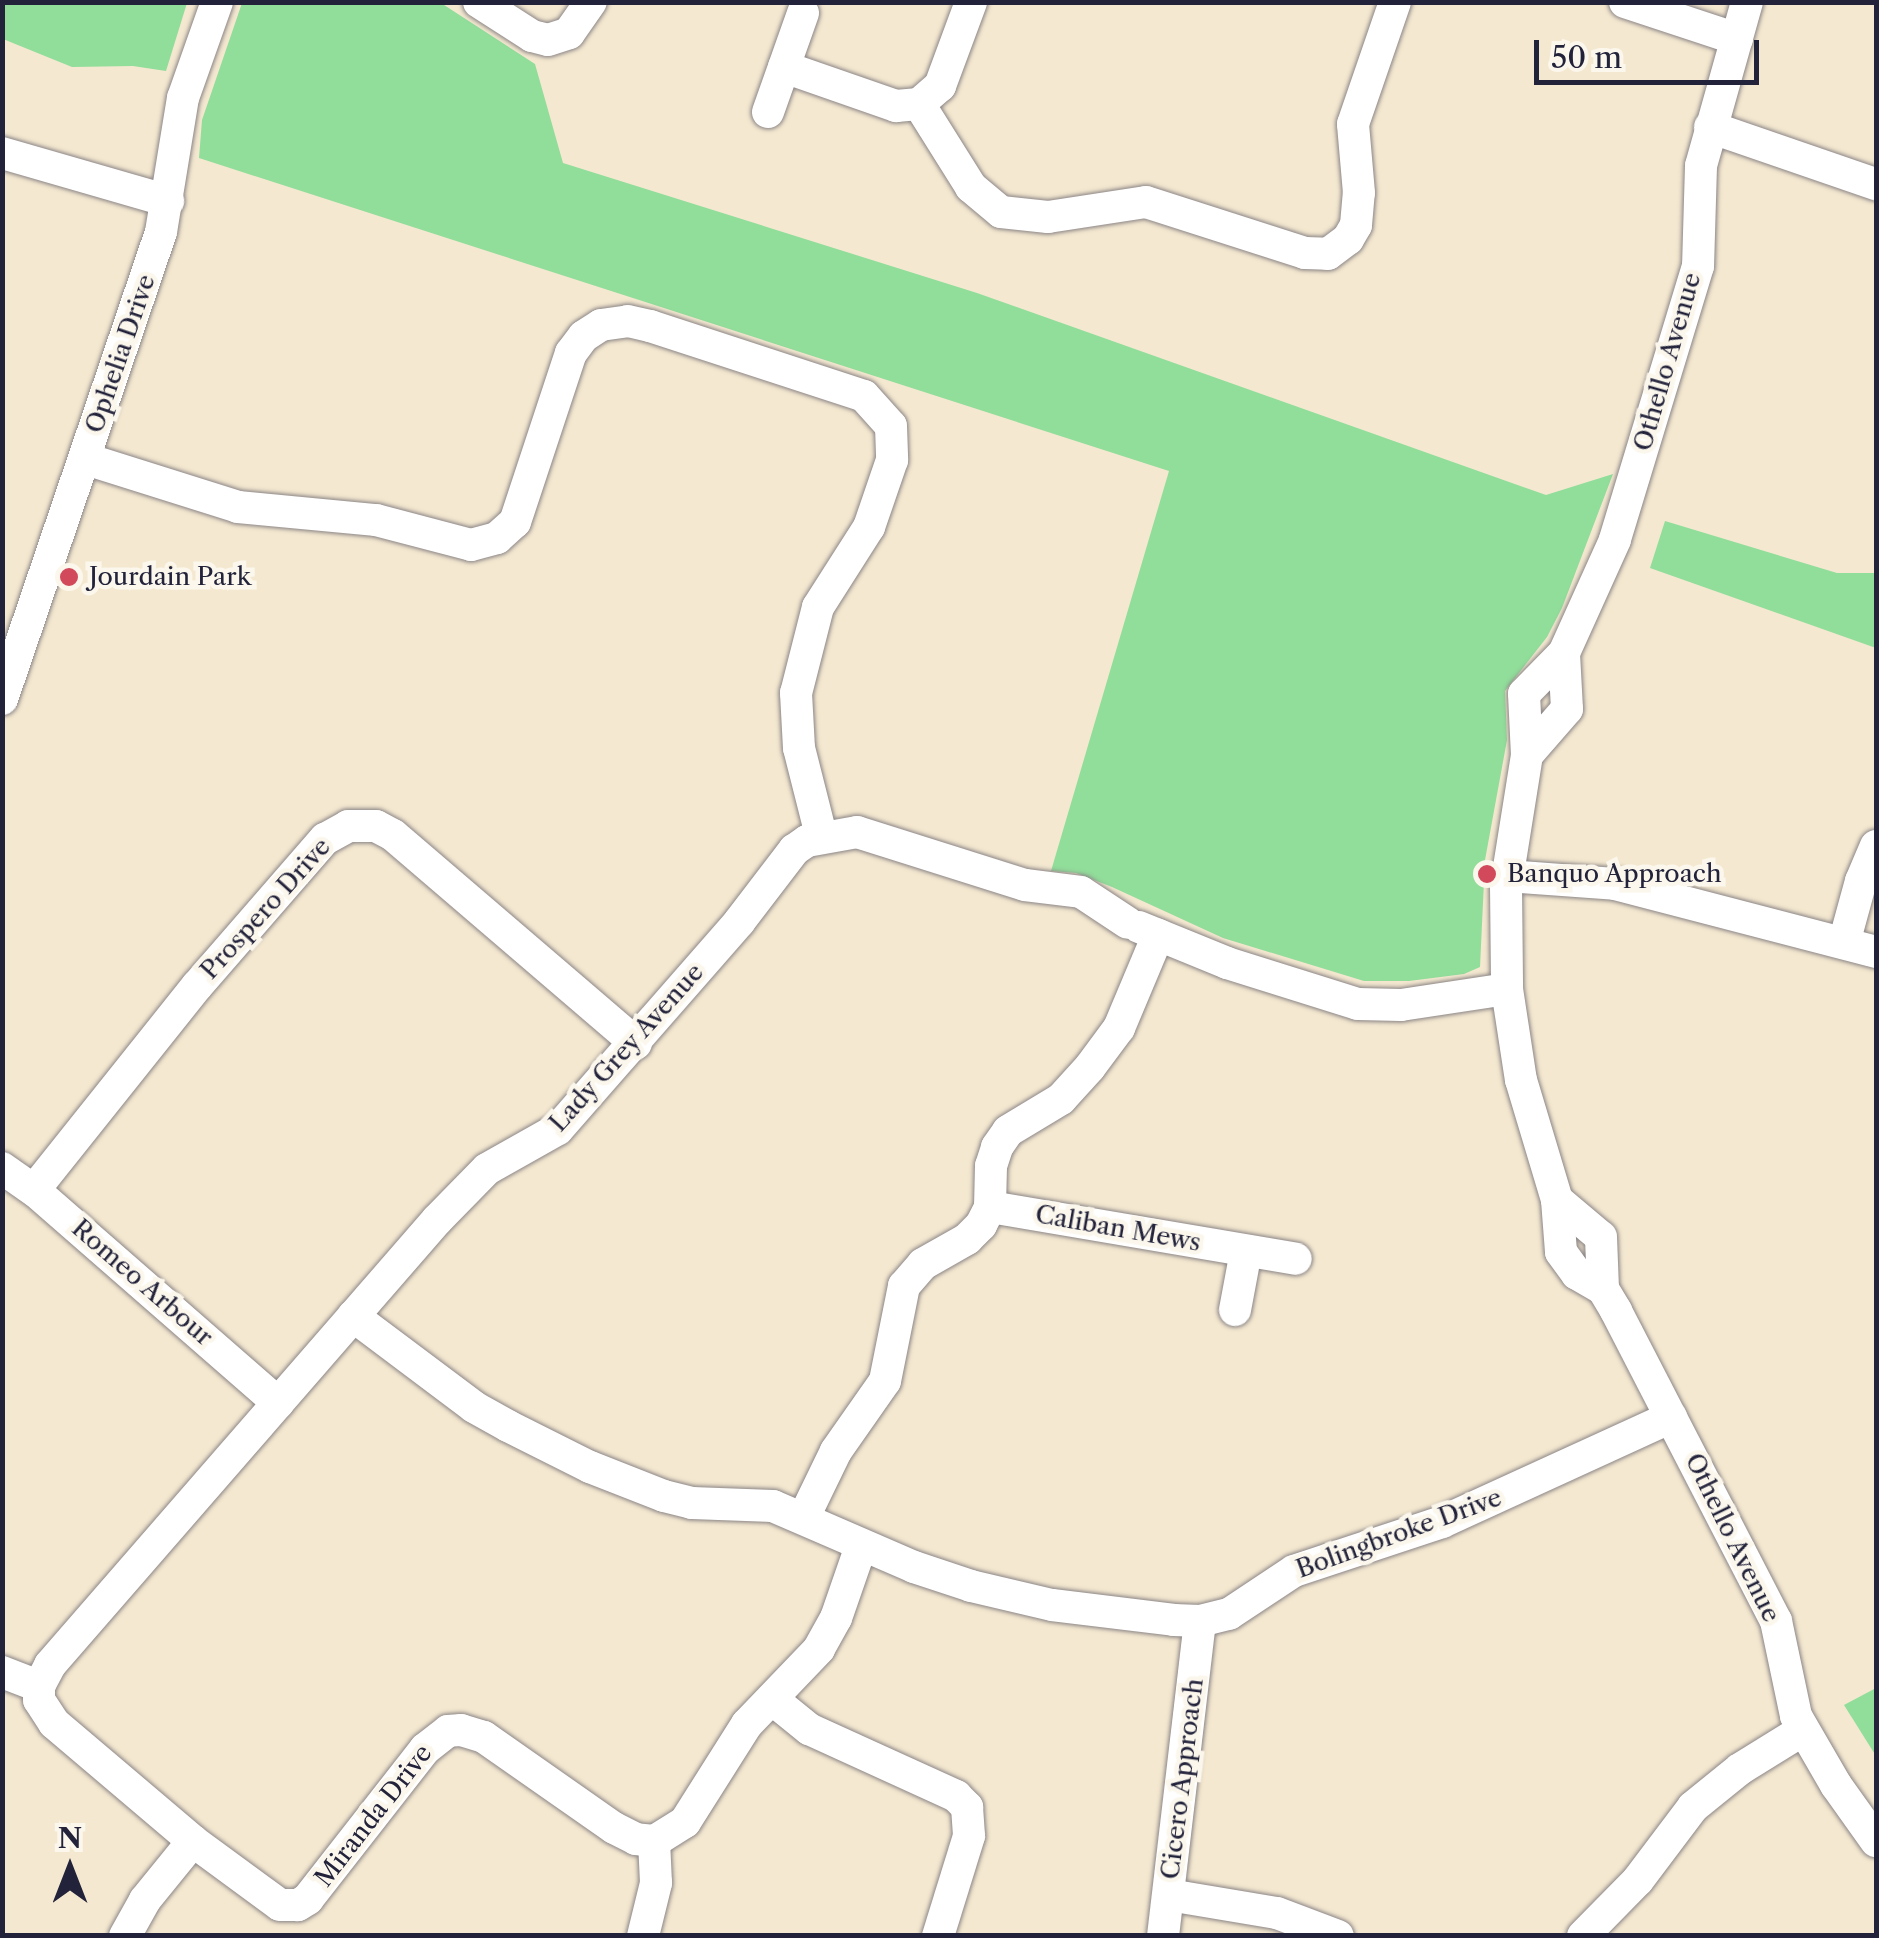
<!DOCTYPE html>
<html>
<head>
<meta charset="utf-8">
<style>
	body { margin:0 }
	#map { position:relative; width:1879px; height:1938px; overflow:hidden; background:#f4e8d0; font-family:"Libre Caslon Text",serif }
	div>[style] { position:absolute }
	.green>* { inset:0; background:#91dd9a }
	.roads { filter:drop-shadow(0 0 2px #8b8586) drop-shadow(0 0 2px #8b8586) }
	.minor>* { height:32px; margin:-16px; padding:0 16px; transform-origin:16px; border-radius:16px; background:#fff }
	.dots>* { width:28px; height:28px; translate:-50% -50%; box-sizing:border-box; border:5px solid #fbf7ec; border-radius:50% }
	span { translate:-50% -50%; white-space:nowrap; text-align:center; line-height:1.15; -webkit-text-stroke:9px #fbf7ec; paint-order:stroke }
	.street-label { font-size:25px; color:#22223b }
	.poi-label { font-size:25px; color:#22223b }
	.left { translate:0 -50%; text-align:left }
	.frame { position:absolute; inset:0; border:5px solid #22223b; pointer-events:none }
	.north { position:absolute; left:20px; top:1818px; width:100px; height:100px; -webkit-text-stroke:8px #fbf7ec; paint-order:stroke; rotate:0deg; font-size:28px; font-weight:700; line-height:40px; text-align:center; color:#22223b }
	.north::after { content:''; display:block; margin:auto; width:35px; height:45px; background:#22223b; clip-path:polygon(50% 0,100% 100%,50% 72%,0 100%) }
	.scale { position:absolute; left:1534px; top:40px; width:225px; height:45px; box-sizing:border-box; border:5px solid #22223b; border-top:0; padding-left:12px; font-size:30px; line-height:35px; white-space:nowrap; color:#22223b; -webkit-text-stroke:8px #fbf7ec; paint-order:stroke }
</style>
</head>
<body>
<div id="map">
	<div class="green">
		<div style="clip-path:polygon(2px 3px,3px 2px,187px 3px,166px 71px,133px 66px,72px 67px,3px 39px)"></div>
		<div style="clip-path:polygon(242px 3px,441px 3px,535px 64px,563px 163px,977px 293px,1546px 495px,1613px 474px,1562px 608px,1547px 637px,1505px 691px,1507px 740px,1485px 860px,1480px 967px,1464px 974px,1409px 981px,1364px 981px,1223px 938px,1112px 887px,1076px 873px,1051px 871px,1169px 471px,199px 158px,202px 120px)"></div>
		<div style="clip-path:polygon(1665px 521px,1837px 573px,1876px 573px,1876px 648px,1650px 568px)"></div>
		<div style="clip-path:polygon(1876px 1688px,1876px 1756px,1844px 1705px)"></div>
	</div>
	<div class="roads">
		<div class="minor">
			<div style="left:479px;top:2px;width:63px;rotate:32.7deg"></div>
			<div style="left:532px;top:36px;width:16px;rotate:14deg"></div>
			<div style="left:548px;top:40px;width:22px;rotate:-18deg"></div>
			<div style="left:569px;top:33px;width:38px;rotate:-55deg"></div>
			<div style="left:1625px;top:2px;width:118px;rotate:18.3deg"></div>
			<div style="left:1747px;top:2px;width:170px;rotate:105.7deg"></div>
			<div style="left:1701px;top:166px;width:100px;rotate:91.7deg"></div>
			<div style="left:1698px;top:266px;width:286px;rotate:106.9deg"></div>
			<div style="left:1615px;top:540px;width:124px;rotate:114.3deg"></div>
			<div style="left:1564px;top:653px;width:57px;rotate:134.3deg"></div>
			<div style="left:1524px;top:694px;width:61px;rotate:87.2deg"></div>
			<div style="left:1527px;top:755px;width:133px;rotate:99.1deg"></div>
			<div style="left:1506px;top:886px;width:103px;rotate:89.4deg"></div>
			<div style="left:1507px;top:989px;width:92px;rotate:81.3deg"></div>
			<div style="left:1521px;top:1080px;width:125px;rotate:73.3deg"></div>
			<div style="left:1557px;top:1200px;width:52px;rotate:85.6deg"></div>
			<div style="left:1561px;top:1252px;width:27px;rotate:54deg"></div>
			<div style="left:1577px;top:1274px;width:30px;rotate:30deg"></div>
			<div style="left:1603px;top:1289px;width:26px;rotate:59deg"></div>
			<div style="left:1616px;top:1311px;width:349px;rotate:62.7deg"></div>
			<div style="left:1776px;top:1621px;width:97px;rotate:78.1deg"></div>
			<div style="left:1796px;top:1716px;width:80px;rotate:59.9deg"></div>
			<div style="left:1836px;top:1785px;width:69px;rotate:54.5deg"></div>
			<div style="left:784px;top:67px;width:119px;rotate:19.2deg"></div>
			<div style="left:896px;top:106px;width:23px;rotate:-5deg"></div>
			<div style="left:919px;top:104px;width:28px;rotate:-41deg"></div>
			<div style="left:940px;top:86px;width:90px;rotate:-69.7deg"></div>
			<div style="left:919px;top:104px;width:98px;rotate:57.9deg"></div>
			<div style="left:971px;top:187px;width:39px;rotate:40deg"></div>
			<div style="left:1001px;top:212px;width:47px;rotate:6.1deg"></div>
			<div style="left:1048px;top:217px;width:99px;rotate:-8.7deg"></div>
			<div style="left:1146px;top:202px;width:167px;rotate:17.8deg"></div>
			<div style="left:1305px;top:253px;width:23px;rotate:2deg"></div>
			<div style="left:1328px;top:254px;width:25px;rotate:-37deg"></div>
			<div style="left:1348px;top:239px;width:16px;rotate:-60deg"></div>
			<div style="left:1356px;top:225px;width:32px;rotate:-85deg"></div>
			<div style="left:1359px;top:193px;width:69px;rotate:-95deg"></div>
			<div style="left:1353px;top:124px;width:129px;rotate:-71deg"></div>
			<div style="left:768px;top:112px;width:105px;rotate:-70.5deg"></div>
			<div style="left:1710px;top:127px;width:176px;rotate:19deg"></div>
			<div style="left:2px;top:153px;width:173px;rotate:16.1deg"></div>
			<div style="left:86px;top:459px;width:159px;rotate:17.5deg"></div>
			<div style="left:238px;top:507px;width:139px;rotate:5.4deg"></div>
			<div style="left:376px;top:520px;width:98px;rotate:14.7deg"></div>
			<div style="left:471px;top:545px;width:27px;rotate:-15deg"></div>
			<div style="left:497px;top:538px;width:24px;rotate:-42deg"></div>
			<div style="left:515px;top:522px;width:178px;rotate:-71.7deg"></div>
			<div style="left:571px;top:353px;width:21px;rotate:-53deg"></div>
			<div style="left:584px;top:336px;width:20px;rotate:-33deg"></div>
			<div style="left:601px;top:325px;width:27px;rotate:-8deg"></div>
			<div style="left:628px;top:321px;width:23px;rotate:13deg"></div>
			<div style="left:650px;top:326px;width:225px;rotate:18.1deg"></div>
			<div style="left:864px;top:396px;width:40px;rotate:48deg"></div>
			<div style="left:891px;top:426px;width:34px;rotate:88deg"></div>
			<div style="left:892px;top:460px;width:71px;rotate:108.9deg"></div>
			<div style="left:869px;top:527px;width:95px;rotate:122.5deg"></div>
			<div style="left:818px;top:607px;width:89px;rotate:104.3deg"></div>
			<div style="left:796px;top:693px;width:55px;rotate:86.9deg"></div>
			<div style="left:799px;top:748px;width:90px;rotate:75.8deg"></div>
			<div style="left:2px;top:699px;width:493px;rotate:-71.2deg"></div>
			<div style="left:161px;top:232px;width:136px;rotate:-80.7deg"></div>
			<div style="left:183px;top:98px;width:102px;rotate:-70.5deg"></div>
			<div style="left:1527px;top:755px;width:61px;rotate:-49deg"></div>
			<div style="left:1567px;top:709px;width:56px;rotate:-93.1deg"></div>
			<div style="left:1507px;top:876px;width:108px;rotate:4.2deg"></div>
			<div style="left:1615px;top:884px;width:270px;rotate:14.6deg"></div>
			<div style="left:1139px;top:927px;width:95px;rotate:22.2deg"></div>
			<div style="left:1227px;top:963px;width:137px;rotate:17.4deg"></div>
			<div style="left:1358px;top:1004px;width:43px;rotate:1.3deg"></div>
			<div style="left:1401px;top:1005px;width:107px;rotate:-8.6deg"></div>
			<div style="left:1844px;top:943px;width:64px;rotate:-74.7deg"></div>
			<div style="left:1861px;top:881px;width:38px;rotate:-67deg"></div>
			<div style="left:2px;top:1168px;width:39px;rotate:35deg"></div>
			<div style="left:34px;top:1190px;width:324px;rotate:41.1deg"></div>
			<div style="left:34px;top:1190px;width:261px;rotate:-51.4deg"></div>
			<div style="left:197px;top:986px;width:195px;rotate:-49deg"></div>
			<div style="left:325px;top:839px;width:26px;rotate:-29deg"></div>
			<div style="left:348px;top:826px;width:28px"></div>
			<div style="left:376px;top:826px;width:19px;rotate:28deg"></div>
			<div style="left:393px;top:835px;width:320px;rotate:40.6deg"></div>
			<div style="left:1557px;top:1200px;width:57px;rotate:40.1deg"></div>
			<div style="left:1601px;top:1237px;width:52px;rotate:87.8deg"></div>
			<div style="left:990px;top:1207px;width:310px;rotate:9.6deg"></div>
			<div style="left:1235px;top:1310px;width:60px;rotate:-79.4deg"></div>
			<div style="left:353px;top:1316px;width:151px;rotate:36.9deg"></div>
			<div style="left:474px;top:1407px;width:39px;rotate:29deg"></div>
			<div style="left:508px;top:1426px;width:92px;rotate:26.6deg"></div>
			<div style="left:590px;top:1467px;width:79px;rotate:21.4deg"></div>
			<div style="left:664px;top:1496px;width:29px;rotate:14deg"></div>
			<div style="left:692px;top:1503px;width:81px;rotate:2.1deg"></div>
			<div style="left:773px;top:1506px;width:154px;rotate:23.4deg"></div>
			<div style="left:914px;top:1567px;width:60px;rotate:18.4deg"></div>
			<div style="left:971px;top:1586px;width:83px;rotate:13.2deg"></div>
			<div style="left:1052px;top:1605px;width:123px;rotate:7deg"></div>
			<div style="left:1174px;top:1620px;width:26px;rotate:2deg"></div>
			<div style="left:1200px;top:1621px;width:30px;rotate:-14deg"></div>
			<div style="left:1229px;top:1614px;width:78px;rotate:-33.5deg"></div>
			<div style="left:1294px;top:1571px;width:156px;rotate:-18.3deg"></div>
			<div style="left:1442px;top:1522px;width:252px;rotate:-24.6deg"></div>
			<div style="left:804px;top:1517px;width:73px;rotate:-64.1deg"></div>
			<div style="left:836px;top:1451px;width:85px;rotate:-55deg"></div>
			<div style="left:885px;top:1381px;width:97px;rotate:-78.7deg"></div>
			<div style="left:904px;top:1286px;width:29px;rotate:-49deg"></div>
			<div style="left:923px;top:1264px;width:51px;rotate:-29.6deg"></div>
			<div style="left:967px;top:1239px;width:20px;rotate:-45deg"></div>
			<div style="left:981px;top:1225px;width:20px;rotate:-63deg"></div>
			<div style="left:990px;top:1207px;width:41px;rotate:-88.6deg"></div>
			<div style="left:991px;top:1166px;width:20px;rotate:-72deg"></div>
			<div style="left:997px;top:1147px;width:19px;rotate:-55deg"></div>
			<div style="left:1008px;top:1131px;width:62px;rotate:-31.1deg"></div>
			<div style="left:1061px;top:1099px;width:43px;rotate:-47.8deg"></div>
			<div style="left:1090px;top:1067px;width:49px;rotate:-53.4deg"></div>
			<div style="left:1119px;top:1028px;width:101px;rotate:-67.2deg"></div>
			<div style="left:861px;top:1546px;width:76px;rotate:109.1deg"></div>
			<div style="left:836px;top:1618px;width:35px;rotate:119deg"></div>
			<div style="left:819px;top:1649px;width:104px;rotate:133.8deg"></div>
			<div style="left:747px;top:1724px;width:116px;rotate:122.3deg"></div>
			<div style="left:685px;top:1822px;width:36px;rotate:148deg"></div>
			<div style="left:654px;top:1841px;width:18px;rotate:-174deg"></div>
			<div style="left:636px;top:1839px;width:25px;rotate:-153deg"></div>
			<div style="left:614px;top:1828px;width:159px;rotate:-145deg"></div>
			<div style="left:484px;top:1737px;width:24px;rotate:-163deg"></div>
			<div style="left:461px;top:1730px;width:13px;rotate:176deg"></div>
			<div style="left:448px;top:1731px;width:29px;rotate:142deg"></div>
			<div style="left:425px;top:1749px;width:190px;rotate:128deg"></div>
			<div style="left:308px;top:1899px;width:12px;rotate:149deg"></div>
			<div style="left:298px;top:1905px;width:18px;rotate:180deg"></div>
			<div style="left:280px;top:1905px;width:108px;rotate:-143.7deg"></div>
			<div style="left:193px;top:1841px;width:182px;rotate:-139.7deg"></div>
			<div style="left:54px;top:1723px;width:27px;rotate:-123deg"></div>
			<div style="left:39px;top:1700px;width:14px;rotate:-90deg"></div>
			<div style="left:39px;top:1686px;width:24px;rotate:-62deg"></div>
			<div style="left:50px;top:1665px;width:590px;rotate:-48.99deg"></div>
			<div style="left:437px;top:1220px;width:71px;rotate:-45.6deg"></div>
			<div style="left:487px;top:1169px;width:81px;rotate:-29.4deg"></div>
			<div style="left:558px;top:1129px;width:275px;rotate:-48.8deg"></div>
			<div style="left:739px;top:922px;width:91px;rotate:-52.6deg"></div>
			<div style="left:794px;top:850px;width:16px;rotate:-35deg"></div>
			<div style="left:807px;top:841px;width:51px;rotate:-10.2deg"></div>
			<div style="left:857px;top:832px;width:176px;rotate:17.5deg"></div>
			<div style="left:1025px;top:885px;width:56px;rotate:7.1deg"></div>
			<div style="left:1081px;top:892px;width:56px;rotate:33.4deg"></div>
			<div style="left:2px;top:1672px;width:40px;rotate:21deg"></div>
			<div style="left:772px;top:1699px;width:48px;rotate:39deg"></div>
			<div style="left:809px;top:1729px;width:162px;rotate:24.5deg"></div>
			<div style="left:956px;top:1796px;width:16px;rotate:45deg"></div>
			<div style="left:967px;top:1807px;width:29px;rotate:86deg"></div>
			<div style="left:969px;top:1836px;width:105px;rotate:107.2deg"></div>
			<div style="left:1169px;top:1895px;width:109px;rotate:9.5deg"></div>
			<div style="left:1277px;top:1913px;width:65px;rotate:20.7deg"></div>
			<div style="left:125px;top:1936px;width:41px;rotate:-60.9deg"></div>
			<div style="left:145px;top:1900px;width:76px;rotate:-50.9deg"></div>
			<div style="left:643px;top:1936px;width:55px;rotate:-76.2deg"></div>
			<div style="left:656px;top:1883px;width:42px;rotate:-92.7deg"></div>
			<div style="left:1163px;top:1936px;width:317px;rotate:-83.3deg"></div>
			<div style="left:1583px;top:1936px;width:78px;rotate:-45.5deg"></div>
			<div style="left:1638px;top:1880px;width:91px;rotate:-53deg"></div>
			<div style="left:1693px;top:1807px;width:60px;rotate:-39deg"></div>
			<div style="left:1740px;top:1769px;width:74px;rotate:-31.8deg"></div>
		</div>
	</div>
	<div class="dots">
		<div style="left:69px;top:577px;background:#d1495b"></div>
		<div style="left:1487px;top:874px;background:#d1495b"></div>
	</div>
	<div class="street-label">
		<span style="left:121px;top:354px;rotate:-71deg">Ophelia Drive</span>
		<span style="left:1668px;top:362px;rotate:-74deg">Othello Avenue</span>
		<span style="left:266px;top:909px;rotate:-48deg">Prospero Drive</span>
		<span style="left:627px;top:1048px;rotate:-48deg">Lady Grey Avenue</span>
		<span style="left:1118px;top:1229px;rotate:10deg">Caliban Mews</span>
		<span style="left:142px;top:1283px;rotate:41deg">Romeo Arbour</span>
		<span style="left:1399px;top:1534px;rotate:-20deg">Bolingbroke Drive</span>
		<span style="left:1732px;top:1538px;rotate:64deg">Othello Avenue</span>
		<span style="left:1183px;top:1779px;rotate:-83deg">Cicero Approach</span>
		<span style="left:374px;top:1816px;rotate:-52deg">Miranda Drive</span>
	</div>
	<div class="poi-label">
		<span class="left" style="left:89px;top:577px">Jourdain Park</span>
		<span class="left" style="left:1507px;top:874px">Banquo Approach</span>
	</div>
	<div class="frame"></div>
	<div class="north">N</div>
	<div class="scale">50 m</div>
</div>
</body>
</html>
